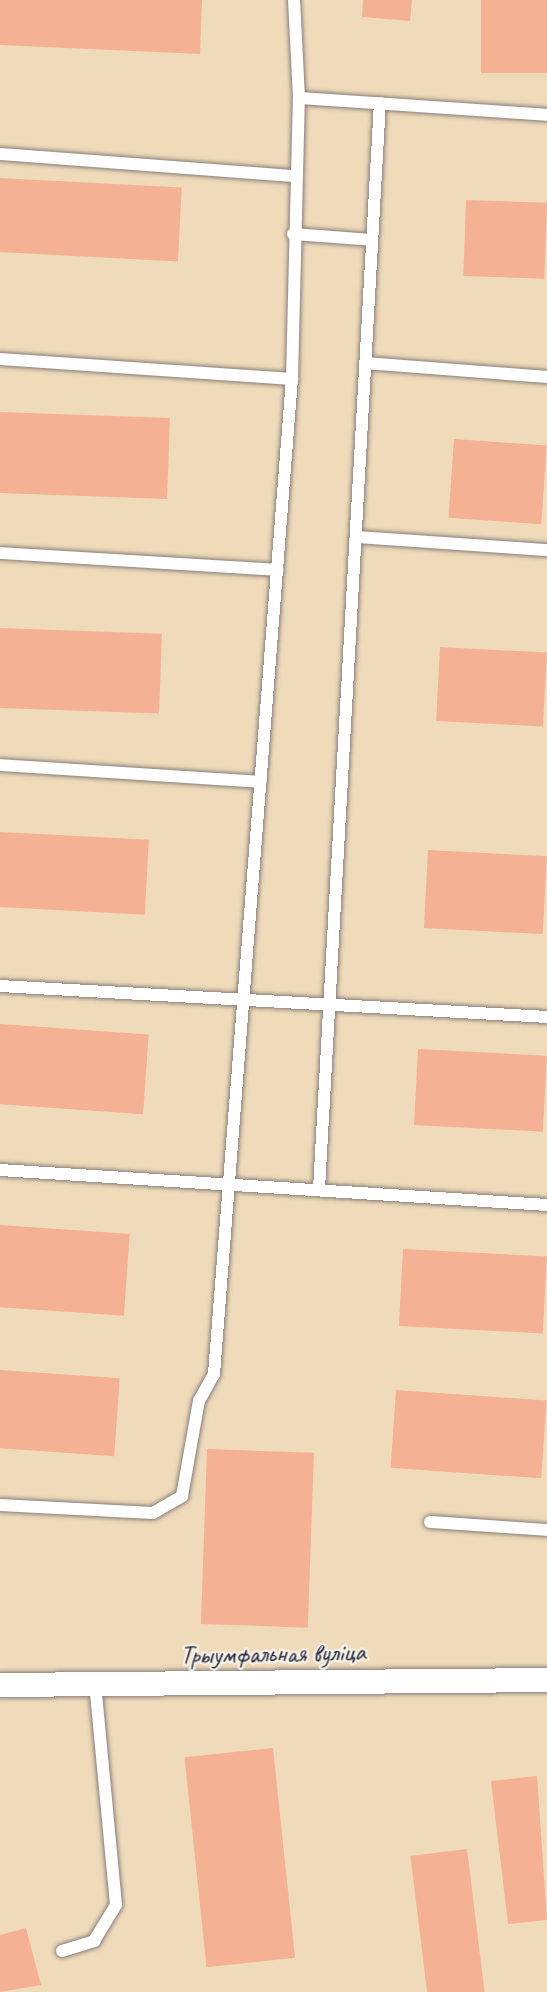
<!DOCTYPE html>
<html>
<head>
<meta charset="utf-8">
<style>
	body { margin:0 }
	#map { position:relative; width:547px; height:1992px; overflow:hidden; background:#efdbba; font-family:Caveat,sans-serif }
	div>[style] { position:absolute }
	.building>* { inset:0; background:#f5b194; transform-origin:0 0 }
	.roads { filter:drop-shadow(0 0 2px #887e7a) drop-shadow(0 0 2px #887e7a) }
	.lane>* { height:12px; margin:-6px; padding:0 6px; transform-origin:6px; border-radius:6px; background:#fff }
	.street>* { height:24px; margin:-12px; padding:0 12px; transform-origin:12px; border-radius:12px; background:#fff }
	span { translate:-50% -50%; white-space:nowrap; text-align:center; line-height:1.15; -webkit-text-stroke:4.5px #f7f3e8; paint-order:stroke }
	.street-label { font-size:26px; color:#22223b }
</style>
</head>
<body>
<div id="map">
	<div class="building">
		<div style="clip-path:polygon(0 0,202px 0,200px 54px,0 45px)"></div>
		<div style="clip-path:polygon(363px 0,412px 0,410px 21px,362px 17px)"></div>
		<div style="left:481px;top:0;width:66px;height:73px"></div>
		<div style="left:0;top:178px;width:182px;height:74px;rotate:3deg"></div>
		<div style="left:466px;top:200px;width:81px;height:76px;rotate:2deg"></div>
		<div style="left:0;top:412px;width:170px;height:81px;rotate:2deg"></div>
		<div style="left:454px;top:439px;width:93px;height:79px;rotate:4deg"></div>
		<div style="left:0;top:628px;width:162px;height:80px;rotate:2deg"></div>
		<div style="left:440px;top:647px;width:107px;height:74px;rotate:3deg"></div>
		<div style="left:0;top:832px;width:149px;height:75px;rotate:3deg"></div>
		<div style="left:428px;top:850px;width:119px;height:78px;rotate:3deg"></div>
		<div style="left:0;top:1024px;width:149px;height:80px;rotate:4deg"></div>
		<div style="left:418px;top:1049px;width:129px;height:76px;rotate:3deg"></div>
		<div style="left:0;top:1225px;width:130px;height:82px;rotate:4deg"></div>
		<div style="left:403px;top:1249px;width:144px;height:77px;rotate:3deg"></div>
		<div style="left:0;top:1370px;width:120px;height:78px;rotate:4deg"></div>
		<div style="left:396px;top:1390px;width:151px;height:78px;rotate:4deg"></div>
		<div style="left:207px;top:1449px;width:107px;height:175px;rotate:2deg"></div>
		<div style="left:273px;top:1748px;width:211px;height:89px;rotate:84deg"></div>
		<div style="clip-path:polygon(537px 1776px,547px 1920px,508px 1924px,491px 1781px)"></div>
		<div style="left:467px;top:1849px;width:144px;height:57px;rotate:83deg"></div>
		<div style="clip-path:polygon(26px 1928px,41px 1985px,0 1992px,0 1935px)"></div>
	</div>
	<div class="roads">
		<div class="lane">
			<div style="left:299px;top:98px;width:249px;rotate:3.9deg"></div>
			<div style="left:0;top:154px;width:294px;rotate:4.3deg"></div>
			<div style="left:293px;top:234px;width:79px;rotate:4.3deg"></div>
			<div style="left:0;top:359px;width:293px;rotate:3.9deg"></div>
			<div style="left:365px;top:363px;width:183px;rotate:4.4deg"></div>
			<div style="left:356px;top:537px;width:191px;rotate:3.9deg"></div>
			<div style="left:0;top:553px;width:278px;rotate:3.5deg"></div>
			<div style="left:0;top:765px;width:261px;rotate:3.7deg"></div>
			<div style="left:0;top:986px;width:548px;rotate:3.24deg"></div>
			<div style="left:0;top:1170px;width:548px;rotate:3.66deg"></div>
			<div style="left:319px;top:1189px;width:1088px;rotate:-86.79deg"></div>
			<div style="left:0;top:1505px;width:153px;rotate:3deg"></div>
			<div style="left:153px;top:1513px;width:34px;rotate:-30deg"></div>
			<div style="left:182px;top:1496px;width:97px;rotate:-79.9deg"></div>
			<div style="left:199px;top:1401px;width:31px;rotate:-61deg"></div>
			<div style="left:214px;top:1374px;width:998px;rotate:-85.52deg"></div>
			<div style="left:292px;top:379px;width:281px;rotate:-88.6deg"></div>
			<div style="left:299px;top:98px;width:98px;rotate:-92.9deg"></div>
			<div style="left:430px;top:1522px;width:117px;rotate:3.9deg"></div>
			<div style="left:62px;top:1951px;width:34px;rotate:-17deg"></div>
			<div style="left:94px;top:1941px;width:42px;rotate:-58.6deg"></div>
			<div style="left:116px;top:1905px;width:222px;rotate:-95.4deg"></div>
		</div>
		<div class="street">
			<div style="left:0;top:1685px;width:547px;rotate:-0.52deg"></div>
		</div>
	</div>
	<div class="street-label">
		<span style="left:273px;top:1654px;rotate:-1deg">Трыумфальная вуліца</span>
	</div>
</div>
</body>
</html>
